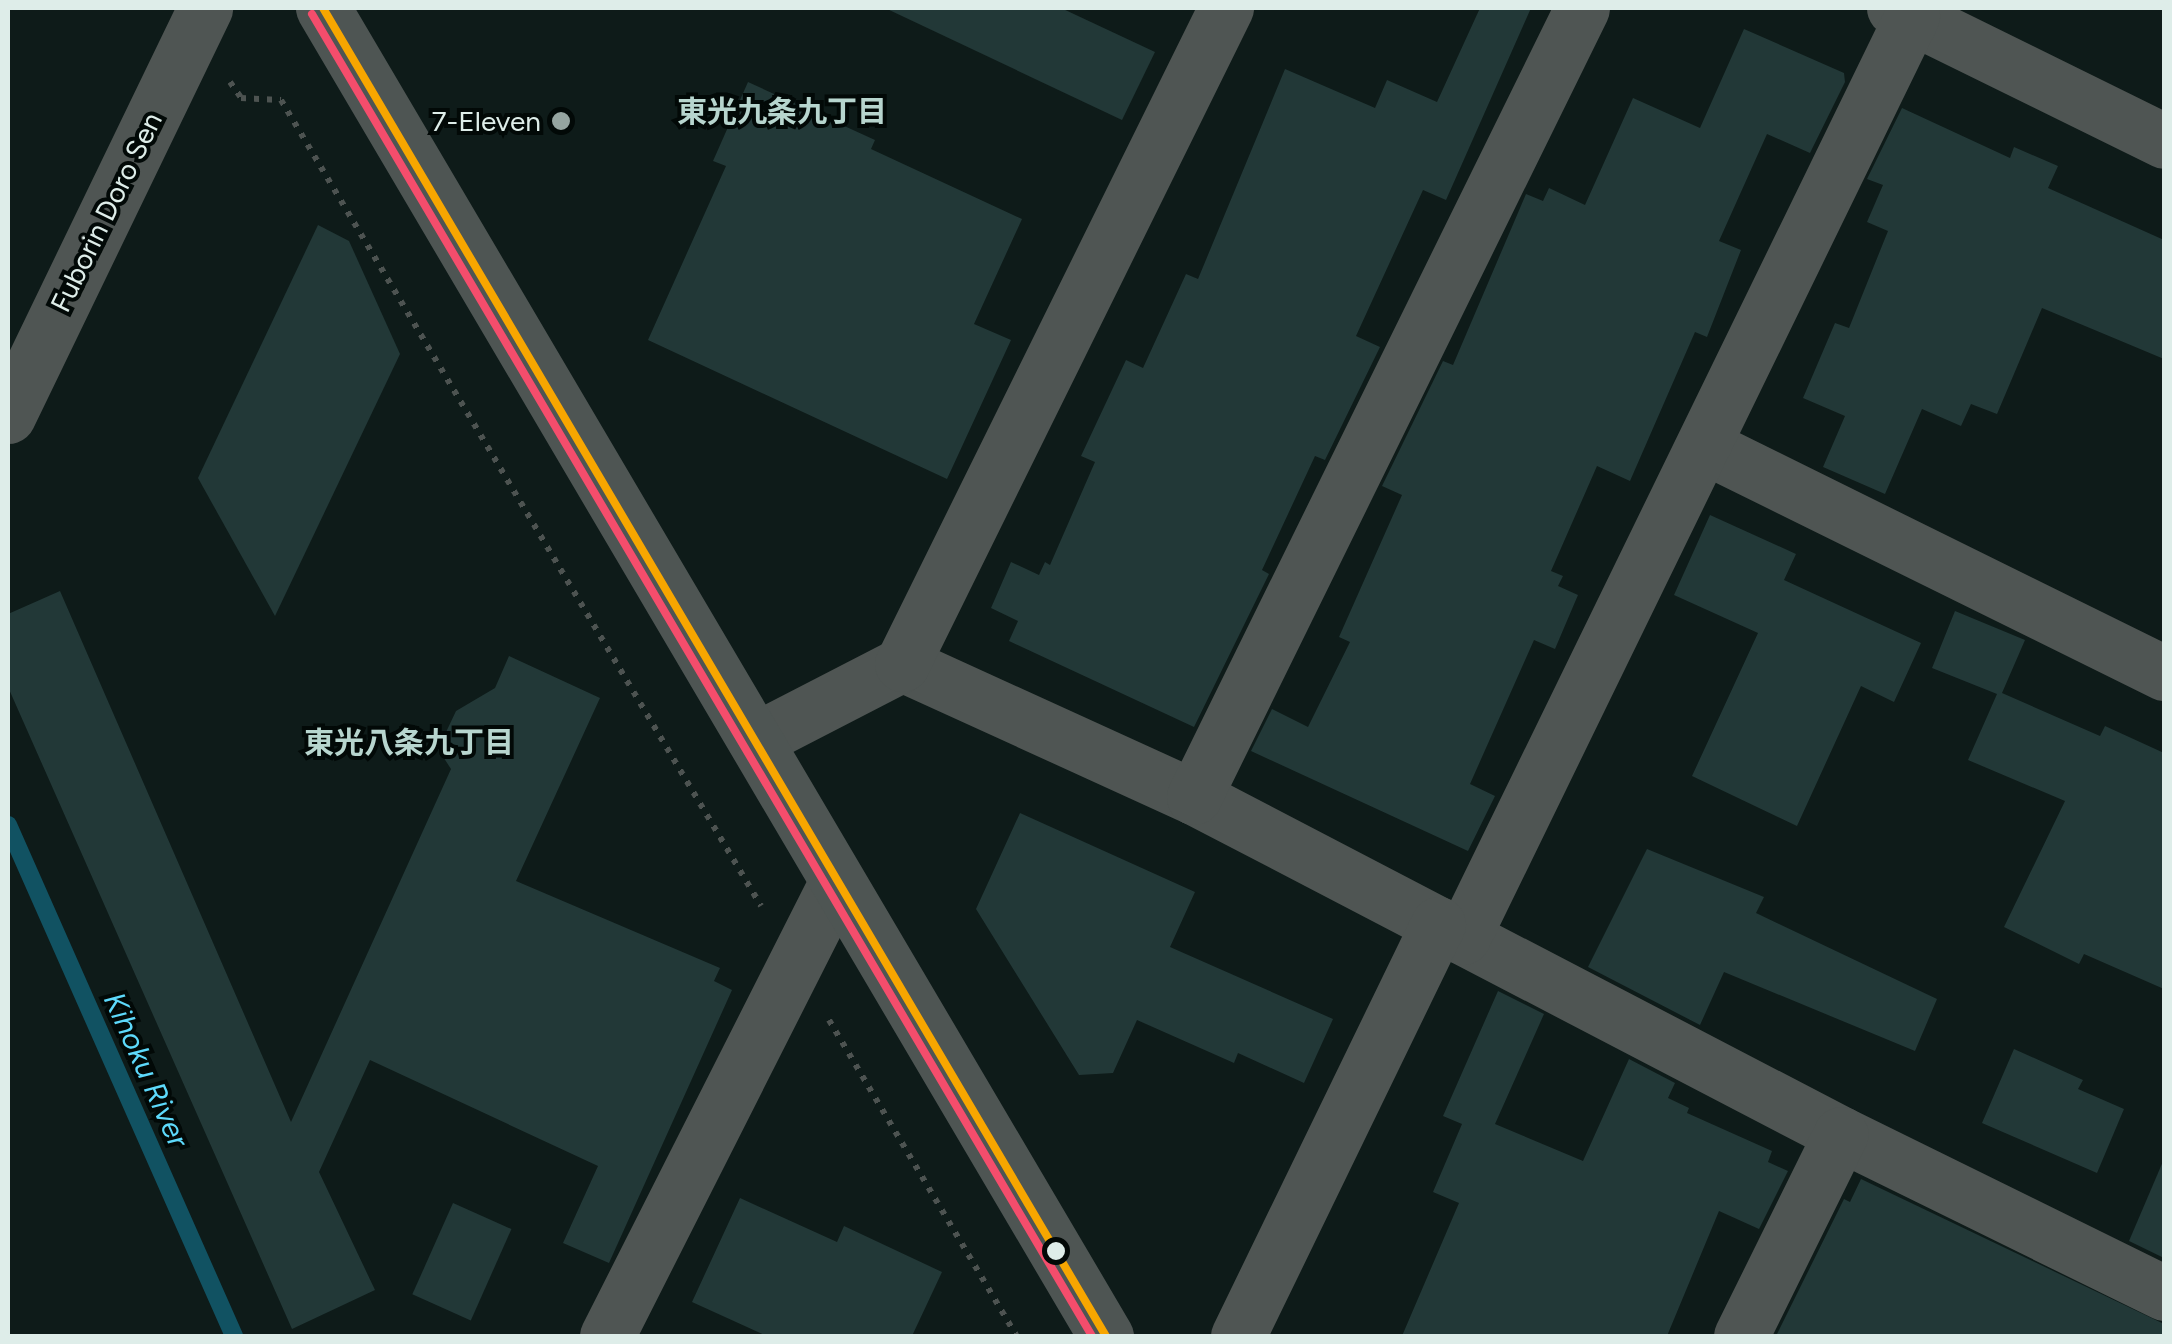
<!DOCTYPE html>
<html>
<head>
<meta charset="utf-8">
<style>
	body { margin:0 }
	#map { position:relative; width:2172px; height:1344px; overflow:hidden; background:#0e1b19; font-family:Figtree,"Noto Sans JP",sans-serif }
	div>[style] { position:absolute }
	.stream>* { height:18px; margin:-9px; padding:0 9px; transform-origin:9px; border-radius:9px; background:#115262 }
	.building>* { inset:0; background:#223837; transform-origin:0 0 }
	.path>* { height:6px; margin-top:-3px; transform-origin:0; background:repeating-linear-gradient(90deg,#4d5351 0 5px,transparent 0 13px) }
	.minor>* { height:55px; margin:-27.5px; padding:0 27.5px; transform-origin:27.5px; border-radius:27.5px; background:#4f5553 }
	.major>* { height:55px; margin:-27.5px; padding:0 27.5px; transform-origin:27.5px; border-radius:27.5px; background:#4e5553 }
	.bus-1>* { height:8px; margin:-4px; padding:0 4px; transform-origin:4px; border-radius:4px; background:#f7a600 }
	.bus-2>* { height:8px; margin:-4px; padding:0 4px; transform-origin:4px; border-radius:4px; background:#f44d6c }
	.dots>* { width:28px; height:28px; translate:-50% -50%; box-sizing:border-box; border:5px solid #020907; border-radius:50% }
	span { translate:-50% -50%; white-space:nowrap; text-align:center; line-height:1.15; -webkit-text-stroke:8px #020907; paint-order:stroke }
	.poi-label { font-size:28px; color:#deede9 }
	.right { translate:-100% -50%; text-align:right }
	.street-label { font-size:28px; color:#deede9 }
	.neighbourhood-label { font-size:30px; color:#b7d5ce; font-weight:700 }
	.water-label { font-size:30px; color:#5dd9fb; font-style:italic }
	.frame { position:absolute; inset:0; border:10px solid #deede9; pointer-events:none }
</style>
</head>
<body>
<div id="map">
	<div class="stream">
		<div style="left:8px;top:825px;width:559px;rotate:66.14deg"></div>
	</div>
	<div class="building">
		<div style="clip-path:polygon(885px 8px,1061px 8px,1155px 52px,1122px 120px)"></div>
		<div style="clip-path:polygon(1480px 8px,1531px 8px,1446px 200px,1423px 190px,1356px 336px,1380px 347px,1325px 460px,1315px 456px,1262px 570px,1269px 574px,1194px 727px,1009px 641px,1018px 621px,991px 608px,1011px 562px,1039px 575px,1045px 562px,1050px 565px,1095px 462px,1081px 456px,1126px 360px,1143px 368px,1186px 274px,1198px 279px,1285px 69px,1375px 108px,1387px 80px,1437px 102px)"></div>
		<div style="clip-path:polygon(1744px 29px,1844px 73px,1845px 82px,1810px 153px,1767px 134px,1719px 241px,1741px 250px,1707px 337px,1695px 332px,1630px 481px,1597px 466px,1551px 571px,1563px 576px,1558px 586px,1578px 595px,1555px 649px,1534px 640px,1470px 784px,1495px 796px,1468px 851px,1251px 751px,1272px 709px,1308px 727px,1350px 642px,1339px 637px,1402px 495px,1382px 486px,1443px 361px,1453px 365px,1526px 194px,1543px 201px,1549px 188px,1585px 205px,1633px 98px,1700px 128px)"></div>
		<div style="clip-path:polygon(748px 82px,875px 140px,871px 149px,1022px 219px,974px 324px,1011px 340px,947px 479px,648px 340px,726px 166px,713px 161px)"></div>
		<div style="clip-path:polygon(1902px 108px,2010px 158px,2014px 147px,2058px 166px,2048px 188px,2164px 240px,2164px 359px,2042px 308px,1997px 414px,1971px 404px,1961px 426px,1922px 409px,1885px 494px,1823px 467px,1845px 416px,1803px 398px,1835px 323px,1849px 328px,1888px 231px,1867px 222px,1883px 185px,1867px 179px)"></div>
		<div style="clip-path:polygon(318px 225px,349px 241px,400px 354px,275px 616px,198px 478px)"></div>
		<div style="clip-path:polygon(1710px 515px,1796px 554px,1784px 580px,1921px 643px,1894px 702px,1861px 686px,1797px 826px,1692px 776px,1758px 633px,1674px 595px)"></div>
		<div style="clip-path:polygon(60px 591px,291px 1122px,451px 769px,438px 749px,456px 711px,495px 688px,509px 656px,600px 698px,516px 881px,720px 968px,714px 981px,732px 990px,609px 1263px,563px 1243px,598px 1166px,370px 1060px,319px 1172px,375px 1290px,292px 1329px,8px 687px,8px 614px)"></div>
		<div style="clip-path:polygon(1955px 611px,2025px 640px,2002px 693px,2100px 736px,2105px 726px,2164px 753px,2164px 989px,2084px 954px,2079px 964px,2004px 927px,2065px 801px,1968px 760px,1997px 694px,1932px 668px)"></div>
		<div style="clip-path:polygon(1020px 813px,1195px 892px,1170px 947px,1333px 1019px,1304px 1083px,1238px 1053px,1234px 1063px,1137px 1020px,1113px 1073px,1079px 1075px,976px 909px)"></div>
		<div style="clip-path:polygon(1647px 849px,1764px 897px,1756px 913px,1937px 999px,1915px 1051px,1724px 972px,1700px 1025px,1588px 967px)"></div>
		<div style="clip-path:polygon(1498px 991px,1544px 1014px,1495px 1124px,1583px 1161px,1629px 1059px,1675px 1083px,1668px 1098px,1689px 1108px,1687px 1113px,1772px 1151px,1768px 1162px,1788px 1171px,1759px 1229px,1719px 1211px,1667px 1336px,1402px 1336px,1459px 1203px,1433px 1192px,1462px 1124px,1443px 1116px)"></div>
		<div style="clip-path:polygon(2014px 1049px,2083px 1080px,2078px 1089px,2124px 1109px,2097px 1173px,1982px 1123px)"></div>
		<div style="clip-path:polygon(2164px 1159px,2164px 1258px,2129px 1241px)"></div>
		<div style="clip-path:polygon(1861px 1179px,2164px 1324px,2164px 1336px,1776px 1336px,1844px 1199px,1850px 1202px)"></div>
		<div style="clip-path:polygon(740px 1198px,837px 1242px,844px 1226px,942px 1272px,912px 1336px,767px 1336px,692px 1302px)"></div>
		<div style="left:453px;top:1203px;width:64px;height:100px;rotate:24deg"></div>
	</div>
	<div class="path">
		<div style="left:230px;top:82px;width:19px;rotate:55deg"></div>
		<div style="left:241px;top:98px;width:40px;rotate:2.9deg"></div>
		<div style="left:281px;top:100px;width:938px;rotate:59.22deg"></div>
		<div style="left:829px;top:1020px;width:368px;rotate:59.3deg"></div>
	</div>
	<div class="minor">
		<div style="left:1894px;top:8px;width:301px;rotate:26.2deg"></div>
		<div style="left:8px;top:416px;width:453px;rotate:-64.2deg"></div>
		<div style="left:1704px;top:446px;width:513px;rotate:26.27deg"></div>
		<div style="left:902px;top:664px;width:321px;rotate:24.5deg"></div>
		<div style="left:1194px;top:797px;width:730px;rotate:27.51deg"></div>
		<div style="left:1841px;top:1134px;width:360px;rotate:26.2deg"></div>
		<div style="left:755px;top:740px;width:165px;rotate:-27.3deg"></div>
		<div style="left:902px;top:664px;width:732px;rotate:-63.72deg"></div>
		<div style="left:1194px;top:797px;width:879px;rotate:-63.81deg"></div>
		<div style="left:1463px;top:937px;width:1025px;rotate:-64.01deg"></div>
		<div style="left:607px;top:1336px;width:508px;rotate:-63.18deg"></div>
		<div style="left:1238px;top:1336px;width:458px;rotate:-64.1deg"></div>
		<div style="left:1741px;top:1336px;width:225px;rotate:-63.7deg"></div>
	</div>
	<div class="major">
		<div style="left:323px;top:8px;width:1542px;rotate:59.48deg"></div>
	</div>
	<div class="bus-1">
		<div style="left:323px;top:8px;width:1542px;rotate:59.48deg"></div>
	</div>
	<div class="bus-2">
		<div style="left:312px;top:14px;width:1535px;rotate:59.46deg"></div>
	</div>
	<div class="dots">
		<div style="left:561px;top:121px;background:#95a4a0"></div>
		<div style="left:1056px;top:1251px;background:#deede9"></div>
	</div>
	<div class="poi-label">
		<span class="right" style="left:541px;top:121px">7-Eleven</span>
	</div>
	<div class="street-label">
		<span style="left:106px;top:212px;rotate:-64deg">Fuborin Doro Sen</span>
	</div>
	<div class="neighbourhood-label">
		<span style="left:782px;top:112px">東光九条九丁目</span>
		<span style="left:409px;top:743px">東光八条九丁目</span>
	</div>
	<div class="water-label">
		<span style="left:146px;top:1070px;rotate:66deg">Kihoku River</span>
	</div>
	<div class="frame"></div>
</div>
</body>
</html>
